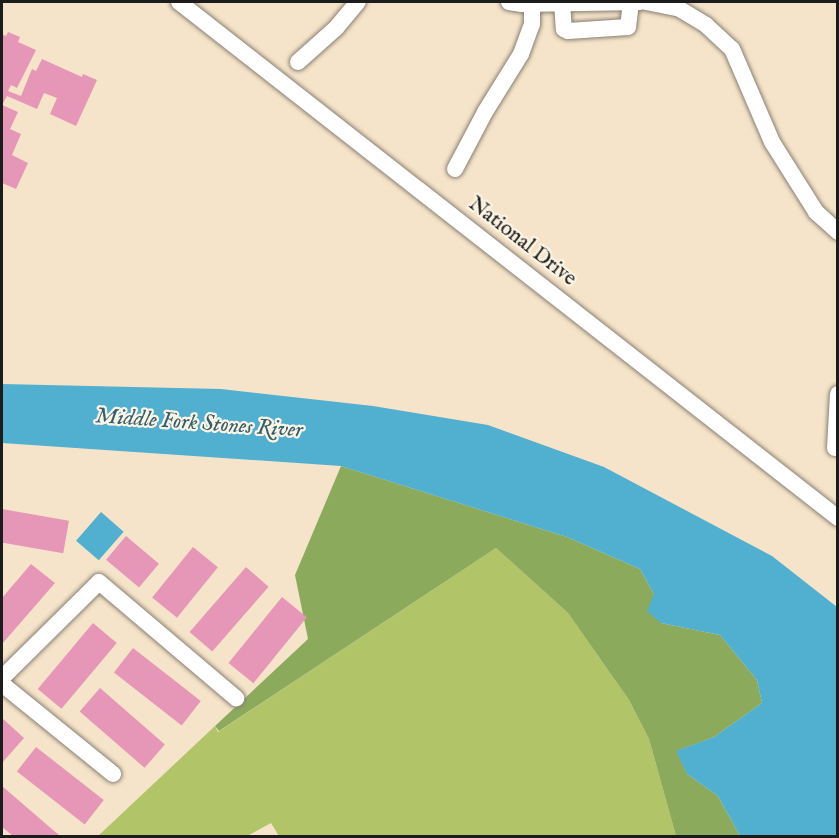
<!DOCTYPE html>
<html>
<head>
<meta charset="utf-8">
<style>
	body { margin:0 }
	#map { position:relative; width:839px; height:838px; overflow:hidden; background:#f6e4ca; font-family:"IM FELL English",serif }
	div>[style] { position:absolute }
	.green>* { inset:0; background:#b1c468 }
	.forest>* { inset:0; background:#8caa5c }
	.water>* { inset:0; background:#51afd0; transform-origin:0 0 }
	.building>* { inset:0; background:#e696b7; transform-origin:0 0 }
	.roads { filter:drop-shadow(0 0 2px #898073) drop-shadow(0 0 2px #898073) }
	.minor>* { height:16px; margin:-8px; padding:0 8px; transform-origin:8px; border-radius:8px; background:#fff }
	span { translate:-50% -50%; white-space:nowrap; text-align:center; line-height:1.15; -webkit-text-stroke:4.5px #fcf5e5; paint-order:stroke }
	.street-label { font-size:21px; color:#1c1c1c }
	.water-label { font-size:22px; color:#345e6d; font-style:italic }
	.frame { position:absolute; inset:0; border:3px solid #1c1c1c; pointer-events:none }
</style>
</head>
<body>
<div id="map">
	<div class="green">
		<div style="clip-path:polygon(496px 548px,568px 613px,629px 700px,649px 739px,676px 836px,279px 836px,271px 823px,247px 836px,98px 836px,215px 726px,218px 732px)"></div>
	</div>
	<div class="forest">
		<div style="clip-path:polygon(341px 466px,567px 537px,640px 569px,654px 594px,661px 623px,720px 635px,757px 680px,762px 703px,714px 737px,677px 751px,687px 774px,718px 796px,740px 836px,676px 836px,649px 739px,629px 700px,568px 613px,496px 548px,219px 731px,215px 726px,308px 639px,295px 575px)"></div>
	</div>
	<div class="water">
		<div style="clip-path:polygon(2px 384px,221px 389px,373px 406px,488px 425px,604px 467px,772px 556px,837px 607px,837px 836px,740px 836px,718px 796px,687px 774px,676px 751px,714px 737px,762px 703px,757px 680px,720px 635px,661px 623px,647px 611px,654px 594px,640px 569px,567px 537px,341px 466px,2px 443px)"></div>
		<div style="left:101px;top:512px;width:30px;height:38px;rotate:41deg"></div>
	</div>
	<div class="building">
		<div style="clip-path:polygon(8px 32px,20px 37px,18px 42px,36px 50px,17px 88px,11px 85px,8px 91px,21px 96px,32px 69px,36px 71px,42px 59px,82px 77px,83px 74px,97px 80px,76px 126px,50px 114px,57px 98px,44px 93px,37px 109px,7px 96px,2px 105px,18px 112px,10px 129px,21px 134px,12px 155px,28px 163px,16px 189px,2px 183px,2px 34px,6px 36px)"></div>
		<div style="left:2px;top:509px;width:68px;height:33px;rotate:10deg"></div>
		<div style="left:126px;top:536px;width:43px;height:31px;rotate:40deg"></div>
		<div style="left:193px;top:547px;width:32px;height:65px;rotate:39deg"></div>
		<div style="clip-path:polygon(31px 564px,55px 583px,2px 644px,2px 598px)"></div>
		<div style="left:246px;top:567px;width:30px;height:86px;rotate:41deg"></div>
		<div style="left:282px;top:597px;width:32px;height:85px;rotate:39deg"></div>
		<div style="left:93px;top:623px;width:31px;height:86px;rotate:40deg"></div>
		<div style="left:133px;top:648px;width:86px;height:31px;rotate:38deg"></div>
		<div style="left:100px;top:688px;width:86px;height:31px;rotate:41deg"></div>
		<div style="clip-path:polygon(2px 718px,24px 738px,2px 763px)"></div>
		<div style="left:36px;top:747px;width:86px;height:31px;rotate:38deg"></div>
		<div style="clip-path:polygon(2px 786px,60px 836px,13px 836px,2px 827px)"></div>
	</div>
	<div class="roads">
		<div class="minor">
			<div style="left:179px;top:2px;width:837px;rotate:38.06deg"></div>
			<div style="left:509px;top:2px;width:13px;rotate:9deg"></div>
			<div style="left:522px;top:4px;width:118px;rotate:-1deg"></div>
			<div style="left:646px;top:2px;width:33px;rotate:11deg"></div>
			<div style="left:678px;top:8px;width:33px;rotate:31deg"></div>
			<div style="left:706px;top:25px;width:35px;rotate:43deg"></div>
			<div style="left:732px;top:49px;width:101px;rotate:66.7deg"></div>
			<div style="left:772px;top:142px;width:83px;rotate:57.8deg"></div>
			<div style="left:816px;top:212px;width:30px;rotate:42deg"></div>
			<div style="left:562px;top:3px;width:26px;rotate:86deg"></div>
			<div style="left:564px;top:29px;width:4px;rotate:27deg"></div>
			<div style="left:568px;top:31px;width:60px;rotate:-3.8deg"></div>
			<div style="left:628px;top:27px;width:25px;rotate:-83deg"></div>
			<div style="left:298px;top:62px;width:51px;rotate:-41.8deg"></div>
			<div style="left:336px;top:28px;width:34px;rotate:-50deg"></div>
			<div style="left:455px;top:169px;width:64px;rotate:-62.2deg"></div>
			<div style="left:485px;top:112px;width:68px;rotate:-58.2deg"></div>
			<div style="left:521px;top:54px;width:32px;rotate:-70deg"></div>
			<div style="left:532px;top:24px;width:20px;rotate:-90deg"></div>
			<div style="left:835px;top:448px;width:54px;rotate:-86.8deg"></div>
			<div style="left:2px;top:678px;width:136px;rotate:-44.7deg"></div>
			<div style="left:99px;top:582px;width:180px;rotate:40.3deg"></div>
			<div style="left:2px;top:684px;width:143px;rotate:39deg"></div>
		</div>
	</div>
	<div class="street-label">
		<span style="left:522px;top:242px;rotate:38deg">National Drive</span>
	</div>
	<div class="water-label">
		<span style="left:199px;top:424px;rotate:4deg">Middle Fork Stones River</span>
	</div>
	<div class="frame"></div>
</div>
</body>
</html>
